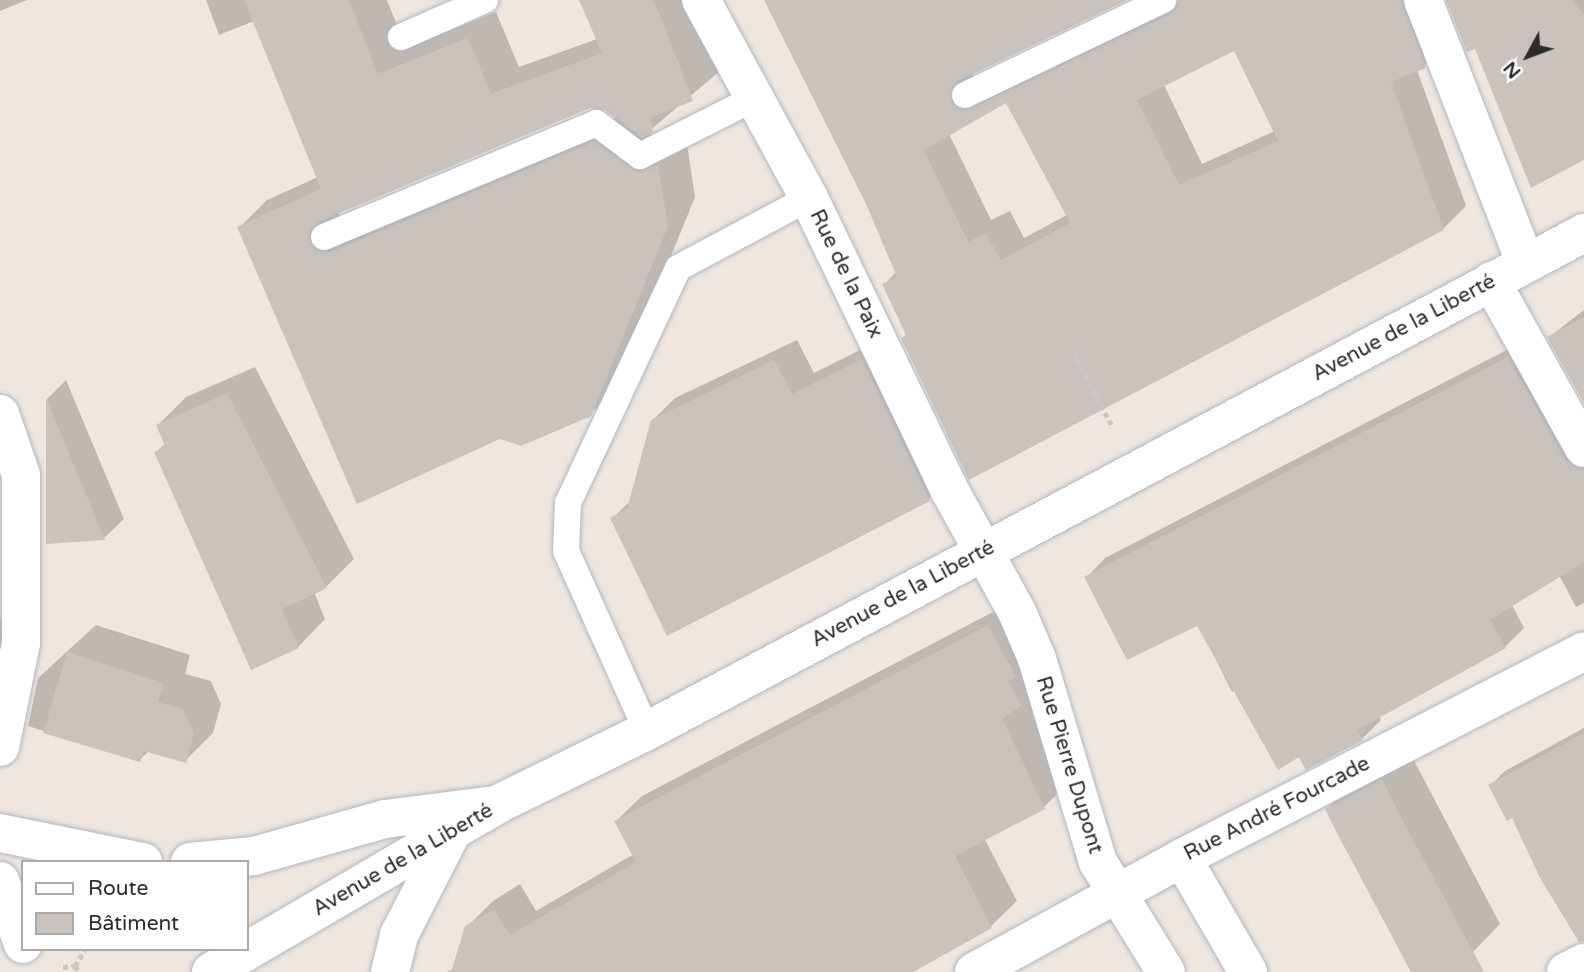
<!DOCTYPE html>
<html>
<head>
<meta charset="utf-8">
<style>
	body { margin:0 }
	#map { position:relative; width:1584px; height:972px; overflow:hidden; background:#efe6de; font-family:"Varela Round",sans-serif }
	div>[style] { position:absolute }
	.shadow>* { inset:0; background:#0003 }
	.building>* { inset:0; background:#cac3bd }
	.path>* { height:4.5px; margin-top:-2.25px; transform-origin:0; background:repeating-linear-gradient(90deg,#c8c8c8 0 5px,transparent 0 8.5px) }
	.roads { filter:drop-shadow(0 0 2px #b2b6c0) drop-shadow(0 0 2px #b2b6c0) }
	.service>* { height:26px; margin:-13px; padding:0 13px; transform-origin:13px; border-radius:13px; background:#fff }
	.minor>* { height:38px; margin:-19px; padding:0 19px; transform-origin:19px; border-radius:19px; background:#fff }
	.secondary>* { height:38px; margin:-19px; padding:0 19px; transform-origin:19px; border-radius:19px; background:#fff }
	span { translate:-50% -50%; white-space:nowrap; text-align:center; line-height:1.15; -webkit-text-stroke:5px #fff; paint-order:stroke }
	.street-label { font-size:21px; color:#2c2c2c }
	.legend { position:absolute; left:21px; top:860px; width:228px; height:91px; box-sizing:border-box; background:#fff; border:2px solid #ababab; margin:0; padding:9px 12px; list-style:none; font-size:21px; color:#2c2c2c }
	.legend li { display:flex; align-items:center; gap:14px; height:35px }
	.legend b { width:35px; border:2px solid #ababab }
	.north { position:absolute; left:1493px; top:21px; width:70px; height:70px; -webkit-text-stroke:5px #fff; paint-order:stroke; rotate:229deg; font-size:19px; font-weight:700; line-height:28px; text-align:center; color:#2c2c2c }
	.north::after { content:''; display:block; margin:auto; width:24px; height:32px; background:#2c2c2c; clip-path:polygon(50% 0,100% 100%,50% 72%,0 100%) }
</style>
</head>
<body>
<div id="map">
	<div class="shadow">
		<div style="clip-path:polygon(0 0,27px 0,0 11px)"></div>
		<div style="clip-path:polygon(evenodd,206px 0,387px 0,406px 48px,496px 12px,519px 67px,597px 39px,581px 0,692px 0,720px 71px,648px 132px,666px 145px,686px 138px,695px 197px,618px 386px,590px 414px,239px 228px,267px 200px,318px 177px,262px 18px,219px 35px,206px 0,590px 107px,606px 108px,617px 117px,359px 225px,343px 223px,338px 212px,590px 107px)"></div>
		<div style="clip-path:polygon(evenodd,766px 0,1123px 0,973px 72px,973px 78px,988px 89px,1177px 0,1180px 8px,1197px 0,1431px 0,1448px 44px,1417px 70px,1466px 206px,1443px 229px,907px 334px,885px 284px,896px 272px,840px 143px,766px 0,1235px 49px,1275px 131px,1202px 164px,1164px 85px,1235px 49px,766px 0,1007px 101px,1067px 215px,1024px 238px,1010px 211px,991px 220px,949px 134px,1007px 101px)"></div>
		<div style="clip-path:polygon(1448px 0,1584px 0,1584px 158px,1476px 46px)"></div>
		<div style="clip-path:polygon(1584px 310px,1584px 400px,1549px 337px)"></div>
		<div style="clip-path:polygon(884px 338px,951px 477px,929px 499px,667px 633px,612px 519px,631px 500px,653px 420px,675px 398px,797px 340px,814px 373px)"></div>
		<div style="clip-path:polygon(1528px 339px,1584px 440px,1584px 603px,1576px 607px,1559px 575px,1512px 605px,1524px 628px,1505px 647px,1379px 716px,1381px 720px,1362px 739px,1300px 755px,1236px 690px,1232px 692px,1198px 624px,1086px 578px,1105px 558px)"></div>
		<div style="clip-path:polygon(255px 367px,354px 559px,326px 587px,314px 592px,325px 619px,298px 647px,156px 452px,166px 443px,158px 425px,186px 397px)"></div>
		<div style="clip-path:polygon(66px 380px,124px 519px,104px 538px,48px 542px,47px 399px)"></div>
		<div style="clip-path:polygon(1014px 601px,1070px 782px,1044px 807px,984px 838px,1017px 901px,991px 926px,907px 972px,455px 972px,467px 927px,493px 901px,520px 884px,536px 911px,634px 854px,616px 821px,642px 796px)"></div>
		<div style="clip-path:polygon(0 619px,8px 621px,0 693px)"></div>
		<div style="clip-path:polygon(96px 625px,190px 655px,185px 674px,211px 681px,221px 704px,213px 733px,185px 761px,149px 751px,139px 760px,28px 726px,38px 678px)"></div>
		<div style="clip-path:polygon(1584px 728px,1584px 898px,1490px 786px,1505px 771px)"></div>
		<div style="clip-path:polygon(1410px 753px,1500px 924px,1473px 952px,1430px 972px,1413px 972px,1327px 809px,1355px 781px)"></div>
	</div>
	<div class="building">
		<div style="clip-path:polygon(244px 0,349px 0,378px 74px,468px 38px,491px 94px,602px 53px,579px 0,654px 0,693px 101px,651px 117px,653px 132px,642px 138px,605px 110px,590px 108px,318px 222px,309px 234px,314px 249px,330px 252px,594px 141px,638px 172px,658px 164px,668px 226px,591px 416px,521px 446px,500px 439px,357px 504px,237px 227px,321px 189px)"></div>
		<div style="clip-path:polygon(evenodd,764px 0,1127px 0,958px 81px,952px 87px,951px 101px,964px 111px,1170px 14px,1179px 0,1402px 0,1426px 68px,1391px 82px,1444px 230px,969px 480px,901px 338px,906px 335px,882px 284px,897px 277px,866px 204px,764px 0,1234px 51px,1278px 141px,1179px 185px,1137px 100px,1234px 51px,764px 0,1006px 103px,1070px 223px,1001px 260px,986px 233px,968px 242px,924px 150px,1006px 103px)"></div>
		<div style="clip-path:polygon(1446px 0,1573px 0,1584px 16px,1584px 160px,1531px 188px,1475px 49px,1467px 52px)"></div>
		<div style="clip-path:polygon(1584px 317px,1584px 403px,1547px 337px)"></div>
		<div style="clip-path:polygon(1508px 357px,1565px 459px,1584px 470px,1584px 562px,1490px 620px,1506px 648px,1357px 730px,1363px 740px,1306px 770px,1299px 757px,1278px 770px,1197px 626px,1127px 660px,1084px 577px)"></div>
		<div style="clip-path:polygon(862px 359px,930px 501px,667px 636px,610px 518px,627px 509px,651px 420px,774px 360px,792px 394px)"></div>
		<div style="clip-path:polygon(227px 393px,327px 588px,282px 609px,299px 648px,251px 670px,154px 452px,165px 446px,156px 425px)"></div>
		<div style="clip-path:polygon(46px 398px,105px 540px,46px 544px)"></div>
		<div style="clip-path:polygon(988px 625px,1016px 677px,1008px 681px,1022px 706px,1002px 718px,1045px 809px,955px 856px,992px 928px,913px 972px,447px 972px,452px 969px,465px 926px,494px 909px,510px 935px,636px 862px,614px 821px)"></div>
		<div style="clip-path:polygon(67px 652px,163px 683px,158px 702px,183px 709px,194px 733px,186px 763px,144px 751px,140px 762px,43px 733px)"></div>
		<div style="clip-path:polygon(1584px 733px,1584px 941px,1579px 942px,1540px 878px,1512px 818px,1507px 821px,1488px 785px)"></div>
		<div style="clip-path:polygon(1382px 779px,1402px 819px,1484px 972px,1411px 972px,1337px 833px,1325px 809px)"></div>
	</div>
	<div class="path">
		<div style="left:1074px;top:352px;width:83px;rotate:62.8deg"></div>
		<div style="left:75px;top:966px;width:20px;rotate:-60deg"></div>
		<div style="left:63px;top:967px;width:12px;rotate:-5deg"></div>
		<div style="left:75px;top:966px;width:8px;rotate:50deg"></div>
	</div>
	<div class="roads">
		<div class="service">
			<div style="left:401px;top:37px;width:92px;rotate:-23.8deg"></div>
			<div style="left:965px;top:95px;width:220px;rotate:-25.6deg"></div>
			<div style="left:324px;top:237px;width:295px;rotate:-22.7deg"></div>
			<div style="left:596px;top:123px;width:55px;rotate:36.9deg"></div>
			<div style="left:640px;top:156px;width:129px;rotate:-26.8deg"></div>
			<div style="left:647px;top:731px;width:197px;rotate:-114.2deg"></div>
			<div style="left:566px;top:551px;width:48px;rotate:-87.6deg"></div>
			<div style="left:568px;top:503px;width:259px;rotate:-64.9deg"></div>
			<div style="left:678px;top:268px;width:149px;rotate:-28.1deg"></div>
		</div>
		<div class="minor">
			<div style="left:701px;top:0;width:226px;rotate:61.4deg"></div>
			<div style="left:809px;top:198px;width:325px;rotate:64.3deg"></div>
			<div style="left:950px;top:491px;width:138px;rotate:61deg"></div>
			<div style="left:1017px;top:612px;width:51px;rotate:66.9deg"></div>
			<div style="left:1037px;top:659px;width:212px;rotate:73.3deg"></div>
			<div style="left:1098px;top:862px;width:129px;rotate:58.3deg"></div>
			<div style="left:1423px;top:0;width:283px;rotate:68.7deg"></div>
			<div style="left:1491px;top:281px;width:191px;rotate:60.9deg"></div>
			<div style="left:0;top:414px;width:65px;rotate:71deg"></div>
			<div style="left:21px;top:475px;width:168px;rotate:90deg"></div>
			<div style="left:21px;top:643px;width:106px;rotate:101.4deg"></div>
			<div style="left:1182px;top:858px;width:132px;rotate:59.9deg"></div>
			<div style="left:974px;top:972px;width:237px;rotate:-28.7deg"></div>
			<div style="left:1182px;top:858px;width:452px;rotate:-27.2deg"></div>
			<div style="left:1566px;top:972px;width:20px;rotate:-27deg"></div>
		</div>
		<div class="secondary">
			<div style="left:0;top:833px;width:146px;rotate:11.5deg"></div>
			<div style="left:190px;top:862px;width:64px;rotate:-5.4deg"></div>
			<div style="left:254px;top:856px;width:136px;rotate:-15.8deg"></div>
			<div style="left:385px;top:819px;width:102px;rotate:-7.3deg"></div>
			<div style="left:0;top:881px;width:67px;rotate:69.9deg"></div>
			<div style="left:211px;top:972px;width:333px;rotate:-30.3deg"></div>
			<div style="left:498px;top:804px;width:166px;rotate:-26.1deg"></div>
			<div style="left:647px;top:731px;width:1061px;rotate:-27.99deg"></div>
			<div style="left:390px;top:972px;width:38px;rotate:-76deg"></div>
			<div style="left:399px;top:935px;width:114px;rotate:-62.8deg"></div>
		</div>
	</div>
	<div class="street-label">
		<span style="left:846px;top:274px;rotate:64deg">Rue de la Paix</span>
		<span style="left:1404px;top:328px;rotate:-28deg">Avenue de la Liberté</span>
		<span style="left:903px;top:594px;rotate:-28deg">Avenue de la Liberté</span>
		<span style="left:1069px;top:765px;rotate:73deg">Rue Pierre Dupont</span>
		<span style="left:1277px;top:809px;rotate:-27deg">Rue André Fourcade</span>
		<span style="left:403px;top:860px;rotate:-30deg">Avenue de la Liberté</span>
	</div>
	<ul class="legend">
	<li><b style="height:9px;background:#fff"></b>Route</li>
	<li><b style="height:19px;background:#cac3bd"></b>Bâtiment</li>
	</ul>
	<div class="north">N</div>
</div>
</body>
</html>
